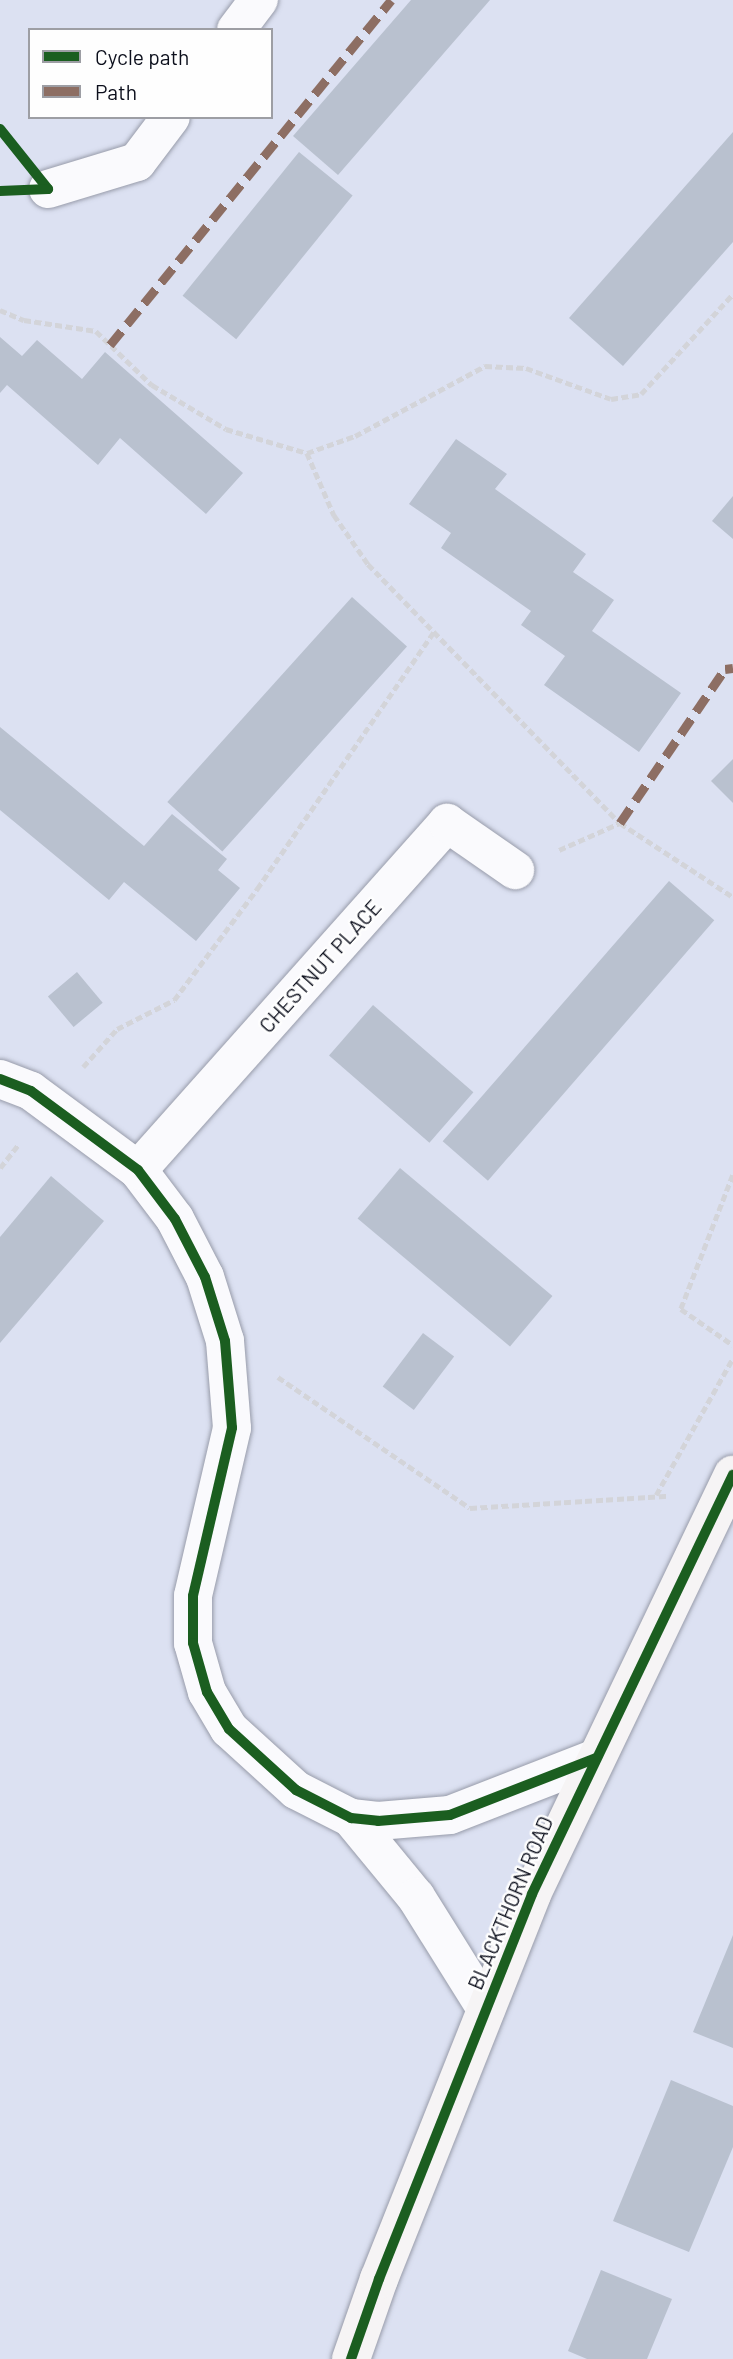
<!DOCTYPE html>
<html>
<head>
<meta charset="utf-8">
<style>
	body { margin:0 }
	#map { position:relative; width:733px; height:2359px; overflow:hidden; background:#dce1f2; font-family:Barlow,sans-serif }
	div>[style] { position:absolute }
	.building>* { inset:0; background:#b9c1cf; transform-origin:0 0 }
	.path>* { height:4.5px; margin-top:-2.25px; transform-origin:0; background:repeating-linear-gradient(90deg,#d3d4d9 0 7px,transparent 0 10.5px) }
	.roads { filter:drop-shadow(0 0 2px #989caa) drop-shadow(0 0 2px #989caa) }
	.street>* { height:38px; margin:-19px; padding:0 19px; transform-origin:19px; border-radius:19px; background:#fafafd }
	.secondary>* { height:38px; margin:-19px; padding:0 19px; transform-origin:19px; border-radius:19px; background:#f6f4f5 }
	.quiet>* { height:9px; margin-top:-4.5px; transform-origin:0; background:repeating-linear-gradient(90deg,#8d6e63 0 18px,transparent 0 27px) }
	.cycleway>* { height:10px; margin:-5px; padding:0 5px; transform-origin:5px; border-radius:5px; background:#1b5e20 }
	span { translate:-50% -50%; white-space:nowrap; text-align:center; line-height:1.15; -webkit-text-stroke:5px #fefefe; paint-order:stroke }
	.street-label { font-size:21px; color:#0c0f1c }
	.legend { position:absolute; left:28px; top:28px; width:245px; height:91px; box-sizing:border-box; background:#fefefe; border:2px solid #9d9ea4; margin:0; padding:9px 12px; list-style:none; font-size:21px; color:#0c0f1c }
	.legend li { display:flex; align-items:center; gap:14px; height:35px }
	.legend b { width:35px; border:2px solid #9d9ea4 }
</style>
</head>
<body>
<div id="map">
	<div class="building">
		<div style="clip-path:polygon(411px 0,490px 0,338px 175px,293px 136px)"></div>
		<div style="clip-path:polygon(733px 132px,733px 242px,623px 366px,569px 318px)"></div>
		<div style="left:299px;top:152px;width:69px;height:185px;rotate:39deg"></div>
		<div style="clip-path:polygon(0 337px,22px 356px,37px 340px,82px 379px,105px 352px,243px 473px,206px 514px,120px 438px,98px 465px,7px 385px,0 393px)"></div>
		<div style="clip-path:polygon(456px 439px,507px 474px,495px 489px,586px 554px,573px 572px,614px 600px,592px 631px,681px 693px,639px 752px,544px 685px,565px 656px,521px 625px,531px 611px,441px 548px,451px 533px,409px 504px)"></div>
		<div style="clip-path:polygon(733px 496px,733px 539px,712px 521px)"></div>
		<div style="left:352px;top:597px;width:74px;height:276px;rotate:42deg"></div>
		<div style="clip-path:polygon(0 727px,144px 846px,172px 814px,227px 859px,218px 870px,240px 888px,196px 941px,124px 882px,109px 900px,0 810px)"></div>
		<div style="clip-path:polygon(733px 759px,733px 803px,711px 781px)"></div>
		<div style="left:669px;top:881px;width:60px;height:345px;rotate:41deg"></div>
		<div style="left:77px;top:972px;width:40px;height:38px;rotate:50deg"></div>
		<div style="left:373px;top:1005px;width:133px;height:67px;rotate:41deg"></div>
		<div style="left:400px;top:1168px;width:199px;height:66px;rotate:40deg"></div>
		<div style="clip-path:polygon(51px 1176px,104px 1221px,0 1343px,0 1237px)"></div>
		<div style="left:423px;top:1333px;width:39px;height:67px;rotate:37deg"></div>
		<div style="clip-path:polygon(733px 1935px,733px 2048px,693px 2032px)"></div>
		<div style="clip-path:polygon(671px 2080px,733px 2106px,733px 2147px,689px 2252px,613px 2221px)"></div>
		<div style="clip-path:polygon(601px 2270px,672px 2299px,647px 2359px,587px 2359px,568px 2351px)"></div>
	</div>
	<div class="path">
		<div style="left:0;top:310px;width:26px;rotate:23deg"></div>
		<div style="left:24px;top:320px;width:73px;rotate:8.7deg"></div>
		<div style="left:96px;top:331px;width:78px;rotate:44deg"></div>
		<div style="left:152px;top:385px;width:86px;rotate:30.7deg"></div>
		<div style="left:226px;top:429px;width:84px;rotate:16.5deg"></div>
		<div style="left:307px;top:453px;width:51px;rotate:-19.5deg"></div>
		<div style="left:355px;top:436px;width:148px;rotate:-28.3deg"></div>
		<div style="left:485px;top:366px;width:41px;rotate:2.8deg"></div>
		<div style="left:526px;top:368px;width:90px;rotate:20deg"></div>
		<div style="left:611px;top:399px;width:30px;rotate:-9deg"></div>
		<div style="left:641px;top:394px;width:136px;rotate:-47.4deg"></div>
		<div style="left:307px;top:453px;width:68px;rotate:66.5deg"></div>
		<div style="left:334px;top:515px;width:60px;rotate:55.2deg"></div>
		<div style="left:368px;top:564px;width:361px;rotate:45.8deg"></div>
		<div style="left:559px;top:850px;width:67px;rotate:-23.9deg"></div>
		<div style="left:620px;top:823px;width:135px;rotate:33.2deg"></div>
		<div style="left:83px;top:1067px;width:51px;rotate:-48.2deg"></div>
		<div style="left:117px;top:1029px;width:64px;rotate:-27deg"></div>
		<div style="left:174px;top:1000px;width:139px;rotate:-53.2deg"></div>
		<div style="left:257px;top:889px;width:314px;rotate:-55.5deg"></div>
		<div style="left:0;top:1168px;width:31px;rotate:-52deg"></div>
		<div style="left:733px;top:1175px;width:144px;rotate:111.2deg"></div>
		<div style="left:681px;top:1309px;width:63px;rotate:34.7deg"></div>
		<div style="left:278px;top:1377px;width:232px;rotate:34.3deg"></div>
		<div style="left:470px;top:1508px;width:199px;rotate:-3.5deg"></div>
		<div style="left:656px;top:1495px;width:157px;rotate:-60.7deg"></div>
	</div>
	<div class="roads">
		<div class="street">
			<div style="left:236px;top:30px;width:38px;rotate:-53deg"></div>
			<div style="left:48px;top:189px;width:93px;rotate:-16.9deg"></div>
			<div style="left:137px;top:162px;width:56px;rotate:-52.9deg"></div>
			<div style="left:0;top:1079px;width:33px;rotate:21deg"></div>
			<div style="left:31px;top:1091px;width:133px;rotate:36.4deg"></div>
			<div style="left:138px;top:1170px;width:61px;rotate:52.9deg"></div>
			<div style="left:175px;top:1219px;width:65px;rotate:62.7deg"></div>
			<div style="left:205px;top:1277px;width:67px;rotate:72.6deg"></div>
			<div style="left:225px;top:1341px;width:87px;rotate:85.4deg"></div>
			<div style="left:232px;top:1428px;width:172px;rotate:103.1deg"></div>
			<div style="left:193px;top:1596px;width:47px;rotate:90deg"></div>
			<div style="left:193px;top:1643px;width:51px;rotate:74.1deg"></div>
			<div style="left:207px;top:1692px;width:43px;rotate:59.3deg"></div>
			<div style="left:229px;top:1729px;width:91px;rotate:42.3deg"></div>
			<div style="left:296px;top:1790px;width:62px;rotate:27deg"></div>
			<div style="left:351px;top:1818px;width:27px;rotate:6deg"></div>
			<div style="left:378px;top:1821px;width:72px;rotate:-4.8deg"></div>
			<div style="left:450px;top:1815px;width:157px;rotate:-21.3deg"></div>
			<div style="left:138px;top:1170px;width:465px;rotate:-48.3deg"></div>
			<div style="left:447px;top:823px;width:83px;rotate:34.7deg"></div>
			<div style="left:351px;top:1818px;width:102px;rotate:50.6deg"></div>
			<div style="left:416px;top:1897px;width:132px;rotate:58deg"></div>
		</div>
		<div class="secondary">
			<div style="left:351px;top:2359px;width:85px;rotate:-70.7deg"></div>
			<div style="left:379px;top:2279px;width:414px;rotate:-68.3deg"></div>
			<div style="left:532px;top:1894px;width:465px;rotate:-64.4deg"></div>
		</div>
	</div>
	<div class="quiet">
		<div style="left:110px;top:345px;width:445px;rotate:-50.8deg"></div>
		<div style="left:620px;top:823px;width:186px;rotate:-55.7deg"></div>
		<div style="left:725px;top:669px;width:8px;rotate:-7deg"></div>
	</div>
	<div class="cycleway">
		<div style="left:0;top:129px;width:77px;rotate:51.3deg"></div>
		<div style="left:48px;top:189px;width:48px;rotate:177.6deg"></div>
		<div style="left:0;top:1079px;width:33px;rotate:21deg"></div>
		<div style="left:31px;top:1091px;width:133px;rotate:36.4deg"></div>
		<div style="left:138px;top:1170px;width:61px;rotate:52.9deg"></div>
		<div style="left:175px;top:1219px;width:65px;rotate:62.7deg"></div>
		<div style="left:205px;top:1277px;width:67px;rotate:72.6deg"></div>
		<div style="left:225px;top:1341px;width:87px;rotate:85.4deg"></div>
		<div style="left:232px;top:1428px;width:172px;rotate:103.1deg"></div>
		<div style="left:193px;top:1596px;width:47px;rotate:90deg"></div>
		<div style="left:193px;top:1643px;width:51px;rotate:74.1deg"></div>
		<div style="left:207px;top:1692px;width:43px;rotate:59.3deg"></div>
		<div style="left:229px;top:1729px;width:91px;rotate:42.3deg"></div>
		<div style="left:296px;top:1790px;width:62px;rotate:27deg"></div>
		<div style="left:351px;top:1818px;width:27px;rotate:6deg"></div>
		<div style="left:378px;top:1821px;width:72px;rotate:-4.8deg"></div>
		<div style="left:450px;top:1815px;width:157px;rotate:-21.3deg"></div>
		<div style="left:351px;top:2359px;width:85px;rotate:-70.7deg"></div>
		<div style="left:379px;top:2279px;width:414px;rotate:-68.3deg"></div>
		<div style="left:532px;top:1894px;width:465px;rotate:-64.4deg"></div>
	</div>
	<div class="street-label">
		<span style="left:320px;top:966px;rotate:-48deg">CHESTNUT PLACE</span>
		<span style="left:510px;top:1903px;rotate:-67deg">BLACKTHORN ROAD</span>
	</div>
	<ul class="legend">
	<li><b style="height:9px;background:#1b5e20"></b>Cycle path</li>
	<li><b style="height:9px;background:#8d6e63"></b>Path</li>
	</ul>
</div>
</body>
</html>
